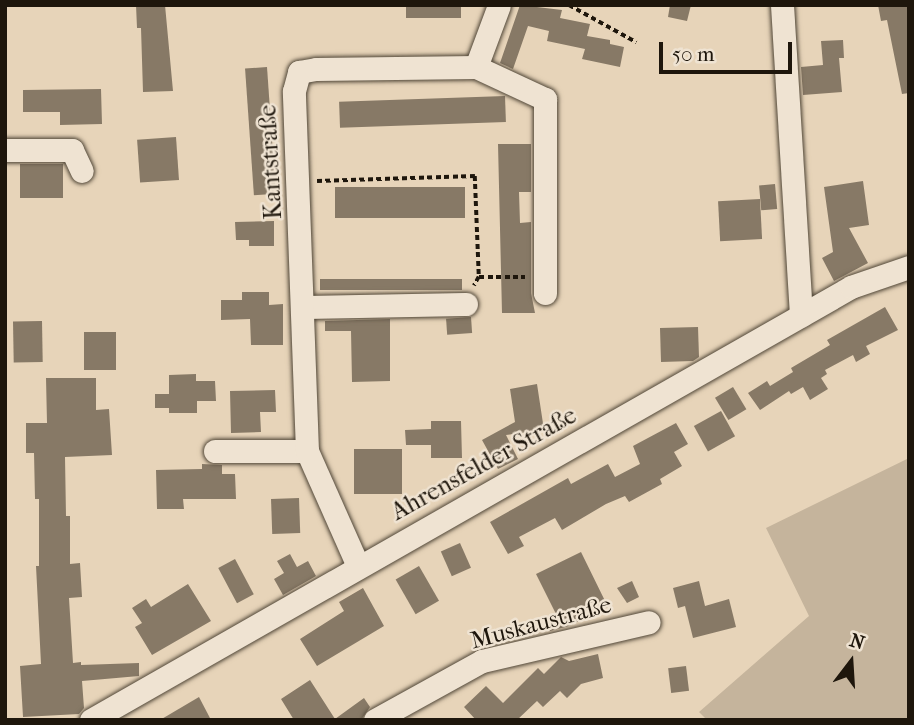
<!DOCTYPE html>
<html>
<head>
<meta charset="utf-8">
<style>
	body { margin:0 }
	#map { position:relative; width:914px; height:725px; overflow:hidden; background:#e7d4b9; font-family:"IM FELL French Canon",serif }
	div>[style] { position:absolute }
	.green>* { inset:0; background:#c5b49c }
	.building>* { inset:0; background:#877966; transform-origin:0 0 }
	.path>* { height:3.5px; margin-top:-1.75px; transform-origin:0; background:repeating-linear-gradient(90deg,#1e160c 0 5px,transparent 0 8.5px) }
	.roads { filter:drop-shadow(0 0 2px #504637) drop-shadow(0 0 2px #504637) }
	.minor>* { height:23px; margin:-11.5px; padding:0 11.5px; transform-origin:11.5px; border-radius:11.5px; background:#efe3d2 }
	span { translate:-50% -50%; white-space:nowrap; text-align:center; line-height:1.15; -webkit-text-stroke:5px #efe3d2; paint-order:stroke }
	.street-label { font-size:24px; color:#1e160c }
	.frame { position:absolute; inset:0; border:7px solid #1e160c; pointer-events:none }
	.north { position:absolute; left:816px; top:627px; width:70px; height:70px; -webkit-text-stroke:5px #efe3d2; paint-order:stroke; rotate:17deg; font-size:19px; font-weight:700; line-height:28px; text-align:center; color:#1e160c }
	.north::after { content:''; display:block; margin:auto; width:24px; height:32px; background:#1e160c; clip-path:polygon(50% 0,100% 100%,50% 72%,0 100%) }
	.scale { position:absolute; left:659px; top:42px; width:133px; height:32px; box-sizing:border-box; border:4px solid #1e160c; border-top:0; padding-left:9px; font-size:21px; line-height:24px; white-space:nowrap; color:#1e160c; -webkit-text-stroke:5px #efe3d2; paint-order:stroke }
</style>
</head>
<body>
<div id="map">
	<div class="green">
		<div style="clip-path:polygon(909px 458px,909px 720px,707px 720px,699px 712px,809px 616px,766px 528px)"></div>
	</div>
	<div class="building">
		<div style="clip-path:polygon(136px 5px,165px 5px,173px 91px,143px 92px,141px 28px,137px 28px)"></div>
		<div style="left:406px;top:5px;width:55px;height:13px"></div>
		<div style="clip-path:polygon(520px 5px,562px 10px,560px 18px,590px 24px,587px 36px,610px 40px,610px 44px,624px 47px,620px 67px,582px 59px,585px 49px,547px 41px,549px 31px,528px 26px,513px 69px,500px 63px)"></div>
		<div style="clip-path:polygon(670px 5px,691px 5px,687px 21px,668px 17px)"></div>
		<div style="clip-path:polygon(878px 5px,909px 5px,909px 93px,902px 94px,887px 20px,881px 21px)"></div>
		<div style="clip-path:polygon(843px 40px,844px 58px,839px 58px,842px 92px,803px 95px,801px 67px,823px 65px,821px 41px)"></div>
		<div style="left:267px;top:67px;width:127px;height:22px;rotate:86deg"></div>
		<div style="clip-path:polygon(101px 89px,102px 124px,60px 125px,60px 112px,23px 112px,23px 90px)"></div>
		<div style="left:505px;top:96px;width:26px;height:166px;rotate:88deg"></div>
		<div style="left:176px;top:137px;width:43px;height:39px;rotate:86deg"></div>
		<div style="clip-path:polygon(498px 144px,531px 144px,531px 192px,519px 192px,520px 223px,531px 222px,531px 293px,535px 313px,502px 313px)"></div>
		<div style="left:20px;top:164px;width:43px;height:34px"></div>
		<div style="clip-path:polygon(863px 181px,869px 225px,849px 228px,868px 263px,834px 281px,822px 258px,833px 252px,824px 187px)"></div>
		<div style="left:775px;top:184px;width:25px;height:16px;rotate:85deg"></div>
		<div style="left:465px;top:187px;width:31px;height:130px;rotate:90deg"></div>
		<div style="left:760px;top:199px;width:40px;height:42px;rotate:87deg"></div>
		<div style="clip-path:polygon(274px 221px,274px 246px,249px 246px,249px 240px,236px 240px,235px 222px)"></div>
		<div style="left:462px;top:279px;width:11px;height:142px;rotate:90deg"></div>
		<div style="clip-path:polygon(242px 292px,269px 292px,269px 305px,283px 304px,283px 345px,251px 345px,250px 319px,221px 320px,221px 300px,242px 300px)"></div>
		<div style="clip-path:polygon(885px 307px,898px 330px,866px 346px,870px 354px,856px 362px,853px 355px,825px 370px,827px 374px,821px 378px,828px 389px,810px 400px,803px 387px,791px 394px,789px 391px,760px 410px,748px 393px,767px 381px,770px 386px,793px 372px,791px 368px,830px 345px,827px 340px)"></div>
		<div style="left:471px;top:317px;width:16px;height:25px;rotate:86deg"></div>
		<div style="clip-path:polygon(390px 319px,390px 381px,352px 382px,351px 331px,325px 331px,325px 321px)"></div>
		<div style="left:42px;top:321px;width:41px;height:29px;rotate:89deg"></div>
		<div style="clip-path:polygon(698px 327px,699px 357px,693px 361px,661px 362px,660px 328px)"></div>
		<div style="left:84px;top:332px;width:32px;height:38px"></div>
		<div style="clip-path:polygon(196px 374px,196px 381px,215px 381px,216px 401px,197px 401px,197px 413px,169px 413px,169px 408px,155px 408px,155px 394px,169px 394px,169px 375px)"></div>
		<div style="clip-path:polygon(46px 378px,96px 378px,96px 410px,109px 409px,112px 455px,65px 457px,66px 516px,70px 516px,70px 564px,80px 563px,82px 597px,69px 598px,73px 663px,81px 662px,81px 665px,139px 663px,139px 676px,82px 681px,84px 708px,79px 714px,23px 717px,20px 666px,41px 664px,36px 566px,39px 566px,39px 499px,35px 499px,34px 453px,26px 453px,26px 423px,47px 423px)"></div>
		<div style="clip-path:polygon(537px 384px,544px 430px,506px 435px,518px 459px,498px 469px,482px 440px,515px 422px,510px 389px)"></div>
		<div style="left:733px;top:387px;width:26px;height:21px;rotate:59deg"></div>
		<div style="clip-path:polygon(275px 390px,276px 412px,260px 412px,261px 432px,231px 433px,230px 391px)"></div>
		<div style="left:721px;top:411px;width:29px;height:31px;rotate:61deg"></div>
		<div style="clip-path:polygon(431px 421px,461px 421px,462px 458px,431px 458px,431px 445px,406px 445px,405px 430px,431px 429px)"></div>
		<div style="clip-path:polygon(676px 423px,688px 444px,674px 452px,682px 466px,660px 479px,662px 484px,629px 502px,625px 496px,606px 504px,562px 530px,555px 518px,519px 537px,524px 546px,508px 554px,490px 522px,568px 478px,571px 484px,608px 464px,615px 477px,640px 464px,633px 446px)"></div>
		<div style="left:354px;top:449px;width:48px;height:45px"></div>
		<div style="clip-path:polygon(202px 464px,222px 465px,222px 474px,235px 474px,236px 499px,183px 499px,184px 509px,157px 509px,156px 470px,202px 469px)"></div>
		<div style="left:299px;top:498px;width:35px;height:28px;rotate:88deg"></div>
		<div style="left:460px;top:543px;width:27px;height:21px;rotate:66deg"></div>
		<div style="clip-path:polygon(581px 552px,608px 607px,569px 626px,550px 631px,545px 619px,556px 614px,536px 574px)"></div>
		<div style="clip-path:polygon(290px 554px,297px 567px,308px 561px,316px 576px,283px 595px,274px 579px,284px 573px,277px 561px)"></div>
		<div style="left:235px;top:559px;width:40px;height:19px;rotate:62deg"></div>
		<div style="left:419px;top:566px;width:40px;height:27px;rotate:60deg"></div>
		<div style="clip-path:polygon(632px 581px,639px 597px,627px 603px,617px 588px)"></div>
		<div style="clip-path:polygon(699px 581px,705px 606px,729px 599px,736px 627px,693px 638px,685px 606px,678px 608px,673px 588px)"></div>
		<div style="clip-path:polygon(188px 584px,211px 621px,152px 655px,135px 627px,142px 623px,132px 608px,146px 599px,151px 607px)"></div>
		<div style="clip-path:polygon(363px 588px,384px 626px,317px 666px,300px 639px,344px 611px,339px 602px)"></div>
		<div style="clip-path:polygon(598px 654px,603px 678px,581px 684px,567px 698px,560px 691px,543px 707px,537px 701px,517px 720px,476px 720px,464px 707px,486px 686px,503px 703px,538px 668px,544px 674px,561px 657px,569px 661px)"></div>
		<div style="left:686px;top:666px;width:25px;height:18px;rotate:83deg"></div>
		<div style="clip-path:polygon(310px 680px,335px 719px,364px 698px,370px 707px,361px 720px,294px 720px,281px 699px)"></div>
		<div style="clip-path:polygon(199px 697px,211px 720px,160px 720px)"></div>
	</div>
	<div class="path">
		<div style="left:569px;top:5px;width:77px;rotate:28.9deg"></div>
		<div style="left:317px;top:181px;width:158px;rotate:-1.8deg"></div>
		<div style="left:475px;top:176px;width:101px;rotate:87.7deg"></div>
		<div style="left:479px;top:277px;width:10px;rotate:119deg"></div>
		<div style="left:479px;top:277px;width:46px"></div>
	</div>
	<div class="roads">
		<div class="minor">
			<div style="left:782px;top:5px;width:311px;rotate:86.5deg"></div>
			<div style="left:476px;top:67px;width:76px;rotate:24.9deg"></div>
			<div style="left:545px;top:99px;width:194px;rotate:90deg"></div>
			<div style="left:5px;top:150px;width:67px"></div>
			<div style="left:72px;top:150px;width:23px;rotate:65deg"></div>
			<div style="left:304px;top:307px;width:162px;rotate:-1.1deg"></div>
			<div style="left:215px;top:451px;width:92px"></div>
			<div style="left:358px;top:566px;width:126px;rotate:-113.9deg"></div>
			<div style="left:307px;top:451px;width:360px;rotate:-92.1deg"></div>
			<div style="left:294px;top:91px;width:20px;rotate:-75deg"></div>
			<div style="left:299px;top:72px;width:17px;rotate:-10deg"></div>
			<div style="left:316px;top:69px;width:160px;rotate:-0.7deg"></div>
			<div style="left:476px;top:67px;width:66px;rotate:-69.6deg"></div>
			<div style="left:91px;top:720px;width:875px;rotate:-29.67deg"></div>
			<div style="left:851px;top:287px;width:61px;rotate:-19deg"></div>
			<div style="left:375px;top:720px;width:122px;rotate:-28.9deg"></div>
			<div style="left:482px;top:661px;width:171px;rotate:-13.1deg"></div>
		</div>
	</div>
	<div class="street-label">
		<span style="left:271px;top:162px;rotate:-93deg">Kantstraße</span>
		<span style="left:484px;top:464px;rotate:-29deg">Ahrensfelder Straße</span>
		<span style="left:541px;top:623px;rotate:-15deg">Muskaustraße</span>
	</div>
	<div class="frame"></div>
	<div class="north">N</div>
	<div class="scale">50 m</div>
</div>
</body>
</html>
